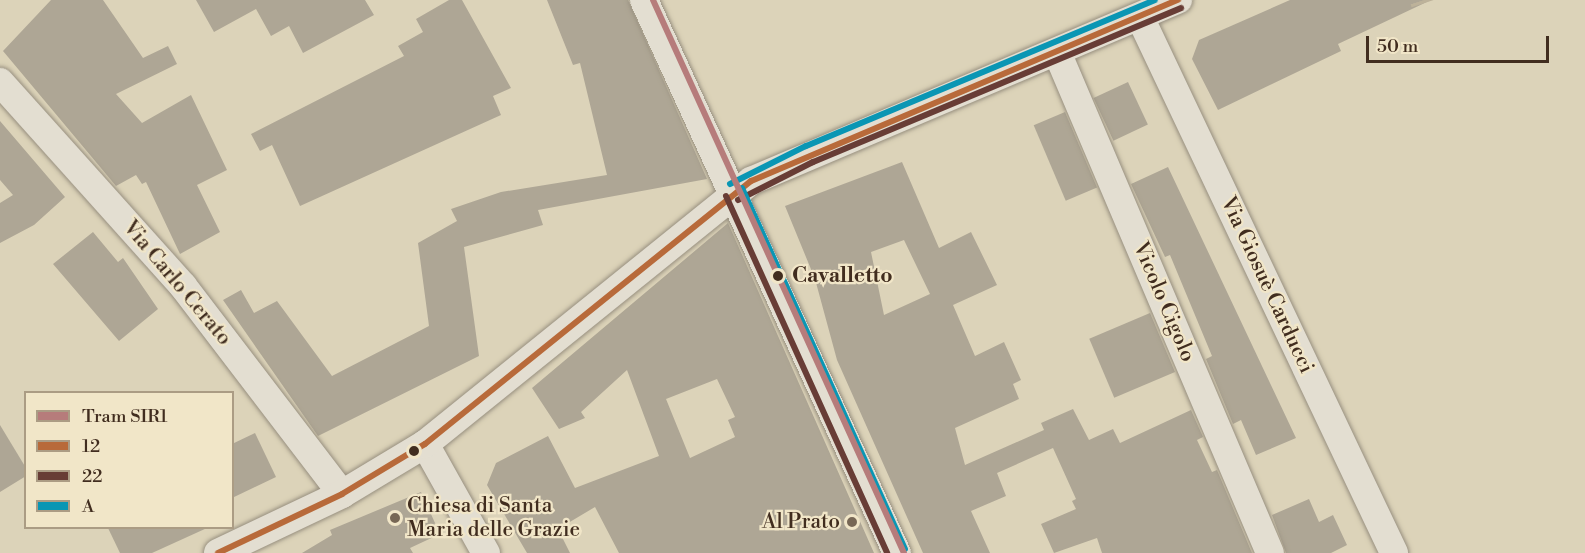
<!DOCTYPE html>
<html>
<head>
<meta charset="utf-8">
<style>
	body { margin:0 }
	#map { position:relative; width:1585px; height:553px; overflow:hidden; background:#dcd3b9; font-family:"Libre Bodoni",serif }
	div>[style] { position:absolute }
	.building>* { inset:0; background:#aea695; transform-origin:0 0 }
	.minor-tunnel>* { height:28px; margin-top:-14px; transform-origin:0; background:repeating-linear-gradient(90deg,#bdb29a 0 28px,transparent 0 42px) }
	.roads { filter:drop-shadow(0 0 2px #978f7f) drop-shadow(0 0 2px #978f7f) }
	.minor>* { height:28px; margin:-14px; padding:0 14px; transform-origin:14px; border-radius:14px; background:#e3ded1 }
	.bus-1>* { height:6px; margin:-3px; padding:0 3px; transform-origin:3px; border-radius:3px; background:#b86a3a }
	.bus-2>* { height:6px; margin:-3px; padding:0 3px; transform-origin:3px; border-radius:3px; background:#683d36 }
	.bus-3>* { height:6px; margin:-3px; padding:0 3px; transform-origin:3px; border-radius:3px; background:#0a96b4 }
	.tram-1>* { height:6px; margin:-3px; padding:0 3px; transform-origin:3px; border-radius:3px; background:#b67c7b }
	.dots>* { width:16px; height:16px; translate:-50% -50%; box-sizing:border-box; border:3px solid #f1e6c8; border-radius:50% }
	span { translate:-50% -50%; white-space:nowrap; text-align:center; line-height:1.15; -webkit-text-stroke:4.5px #f1e6c8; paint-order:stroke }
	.stop-label { font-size:21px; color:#412d1f; font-weight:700 }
	.left { translate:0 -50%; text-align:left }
	.street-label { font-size:21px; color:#412d1f }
	.poi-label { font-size:21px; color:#412d1f }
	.right { translate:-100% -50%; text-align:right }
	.legend { position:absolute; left:24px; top:391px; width:210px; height:138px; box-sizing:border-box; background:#f1e6c8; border:2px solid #ab9c84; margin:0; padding:8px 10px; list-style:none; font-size:18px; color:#412d1f }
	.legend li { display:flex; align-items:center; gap:12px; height:30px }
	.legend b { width:30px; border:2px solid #ab9c84 }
	.scale { position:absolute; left:1366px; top:36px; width:183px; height:27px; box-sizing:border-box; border:3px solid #412d1f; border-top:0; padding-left:8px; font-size:18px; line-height:21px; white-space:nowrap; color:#412d1f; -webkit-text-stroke:4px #f1e6c8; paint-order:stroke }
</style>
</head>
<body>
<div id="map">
	<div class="building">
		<div style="clip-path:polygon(51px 0,103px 0,143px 58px,168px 46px,177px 64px,116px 94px,142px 123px,191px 95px,227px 170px,197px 185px,220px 232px,180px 254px,146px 182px,142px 184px,136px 175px,116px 186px,3px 51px)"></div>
		<div style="clip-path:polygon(196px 0,365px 0,374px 15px,303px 53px,289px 26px,271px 36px,256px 9px,214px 32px)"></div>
		<div style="clip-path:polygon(449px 0,462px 0,511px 88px,493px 96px,501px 115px,300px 206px,272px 145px,260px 151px,251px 134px,404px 56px,398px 46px,423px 32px,416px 19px)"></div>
		<div style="clip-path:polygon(547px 0,628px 0,707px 179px,538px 210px,543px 225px,464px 247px,479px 356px,318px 436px,223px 300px,241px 290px,254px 313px,277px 301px,332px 376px,429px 326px,418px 243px,457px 221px,451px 209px,501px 192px,607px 175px,580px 63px,573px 65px)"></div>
		<div style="clip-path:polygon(1290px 0,1431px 0,1338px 44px,1341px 51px,1218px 110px,1192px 59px,1199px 40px)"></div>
		<div style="left:1128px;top:82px;width:47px;height:38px;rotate:65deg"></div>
		<div style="left:1065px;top:112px;width:82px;height:34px;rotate:67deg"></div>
		<div style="clip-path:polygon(0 121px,65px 197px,34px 225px,0 243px,0 203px,13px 195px,0 180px)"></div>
		<div style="clip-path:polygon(evenodd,902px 162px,939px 248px,971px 232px,997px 285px,953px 305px,975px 356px,1004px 342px,1021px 380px,1013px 384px,1019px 399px,955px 428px,965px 465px,1044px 430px,1041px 423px,1073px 409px,1089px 440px,1113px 429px,1120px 443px,1191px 410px,1203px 437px,1197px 440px,1212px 472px,1217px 470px,1252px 553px,1102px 553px,1097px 538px,1054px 553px,1041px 524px,1076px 509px,1072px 501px,1076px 499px,1053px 448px,997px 473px,1006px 496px,971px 511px,990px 553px,923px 553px,837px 360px,815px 279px,785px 206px,902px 162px,904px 240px,930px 294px,884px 315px,871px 252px,904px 240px)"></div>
		<div style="clip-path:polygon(1168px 167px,1296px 438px,1256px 455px,1241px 420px,1233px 424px,1206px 359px,1212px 356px,1170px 255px,1165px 257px,1131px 184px)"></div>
		<div style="clip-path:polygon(evenodd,728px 223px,874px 553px,619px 553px,595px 507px,558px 529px,570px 553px,527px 553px,487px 485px,496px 463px,548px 436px,575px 488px,659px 456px,627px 370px,581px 412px,585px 418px,559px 429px,532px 388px,728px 223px,717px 379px,735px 417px,728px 420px,735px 437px,690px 458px,666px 399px,717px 379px)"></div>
		<div style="clip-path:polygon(93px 232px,118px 262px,123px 258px,158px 309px,119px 341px,53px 264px)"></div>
		<div style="left:1150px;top:313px;width:64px;height:66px;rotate:67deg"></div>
		<div style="clip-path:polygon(0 425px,26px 468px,26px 476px,0 492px)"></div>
		<div style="clip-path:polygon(255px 433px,276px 477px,232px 498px,232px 444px)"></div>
		<div style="clip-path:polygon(421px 492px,440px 534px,410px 548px,413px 553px,302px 553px,332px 535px,330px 530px)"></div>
		<div style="clip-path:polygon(1309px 499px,1319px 522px,1333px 515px,1347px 545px,1331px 553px,1286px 553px,1272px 515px)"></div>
		<div style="clip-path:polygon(108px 528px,207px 528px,152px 553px,120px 553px)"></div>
	</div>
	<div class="minor-tunnel">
		<div style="left:1424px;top:0;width:3px;rotate:72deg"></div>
	</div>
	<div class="roads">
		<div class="minor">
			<div style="left:644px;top:0;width:608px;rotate:65.42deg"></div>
			<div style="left:1140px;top:17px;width:593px;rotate:64.64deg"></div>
			<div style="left:1057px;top:52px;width:544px;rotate:66.97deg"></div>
			<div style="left:0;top:82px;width:274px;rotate:48.1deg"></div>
			<div style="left:183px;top:286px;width:262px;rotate:52.6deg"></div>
			<div style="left:425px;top:444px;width:125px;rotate:60.8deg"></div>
			<div style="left:218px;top:553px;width:137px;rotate:-25.4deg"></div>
			<div style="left:342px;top:494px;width:97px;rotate:-31.1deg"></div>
			<div style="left:425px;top:444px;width:419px;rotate:-38.9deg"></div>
			<div style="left:751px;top:181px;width:464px;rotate:-23deg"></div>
		</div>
	</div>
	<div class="bus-1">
		<div style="left:218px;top:553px;width:137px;rotate:-25.4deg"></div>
		<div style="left:342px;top:494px;width:97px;rotate:-31.1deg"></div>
		<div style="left:425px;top:444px;width:419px;rotate:-38.9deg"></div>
		<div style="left:751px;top:181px;width:464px;rotate:-23deg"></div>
	</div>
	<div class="bus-2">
		<div style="left:726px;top:196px;width:392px;rotate:65.7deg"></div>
		<div style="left:738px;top:200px;width:84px;rotate:-26.9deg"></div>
		<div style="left:813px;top:162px;width:399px;rotate:-22.7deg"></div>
	</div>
	<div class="bus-3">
		<div style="left:730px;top:184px;width:85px;rotate:-26.6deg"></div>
		<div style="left:806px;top:146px;width:378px;rotate:-22.7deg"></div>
		<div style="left:742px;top:188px;width:396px;rotate:65.7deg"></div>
	</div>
	<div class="tram-1">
		<div style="left:653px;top:0;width:607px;rotate:65.59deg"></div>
	</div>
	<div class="dots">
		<div style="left:778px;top:276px;background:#412d1f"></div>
		<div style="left:414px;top:451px;background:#412d1f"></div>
		<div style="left:395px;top:518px;background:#776755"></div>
		<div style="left:852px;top:522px;background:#776755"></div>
	</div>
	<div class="stop-label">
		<span class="left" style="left:792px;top:276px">Cavalletto</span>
	</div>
	<div class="street-label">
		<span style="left:177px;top:283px;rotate:50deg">Via Carlo Cerato</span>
		<span style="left:1267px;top:285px;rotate:65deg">Via Giosuè Carducci</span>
		<span style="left:1164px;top:302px;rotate:67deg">Vicolo Cigolo</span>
	</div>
	<div class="poi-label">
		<span class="left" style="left:407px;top:518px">Chiesa di Santa<br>Maria delle Grazie</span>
		<span class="right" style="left:840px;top:522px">Al Prato</span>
	</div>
	<ul class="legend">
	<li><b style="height:8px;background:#b67c7b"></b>Tram SIR1</li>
	<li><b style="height:8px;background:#b86a3a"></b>12</li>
	<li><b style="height:8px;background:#683d36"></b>22</li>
	<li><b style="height:8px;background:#0a96b4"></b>A</li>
	</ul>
	<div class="scale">50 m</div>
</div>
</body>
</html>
